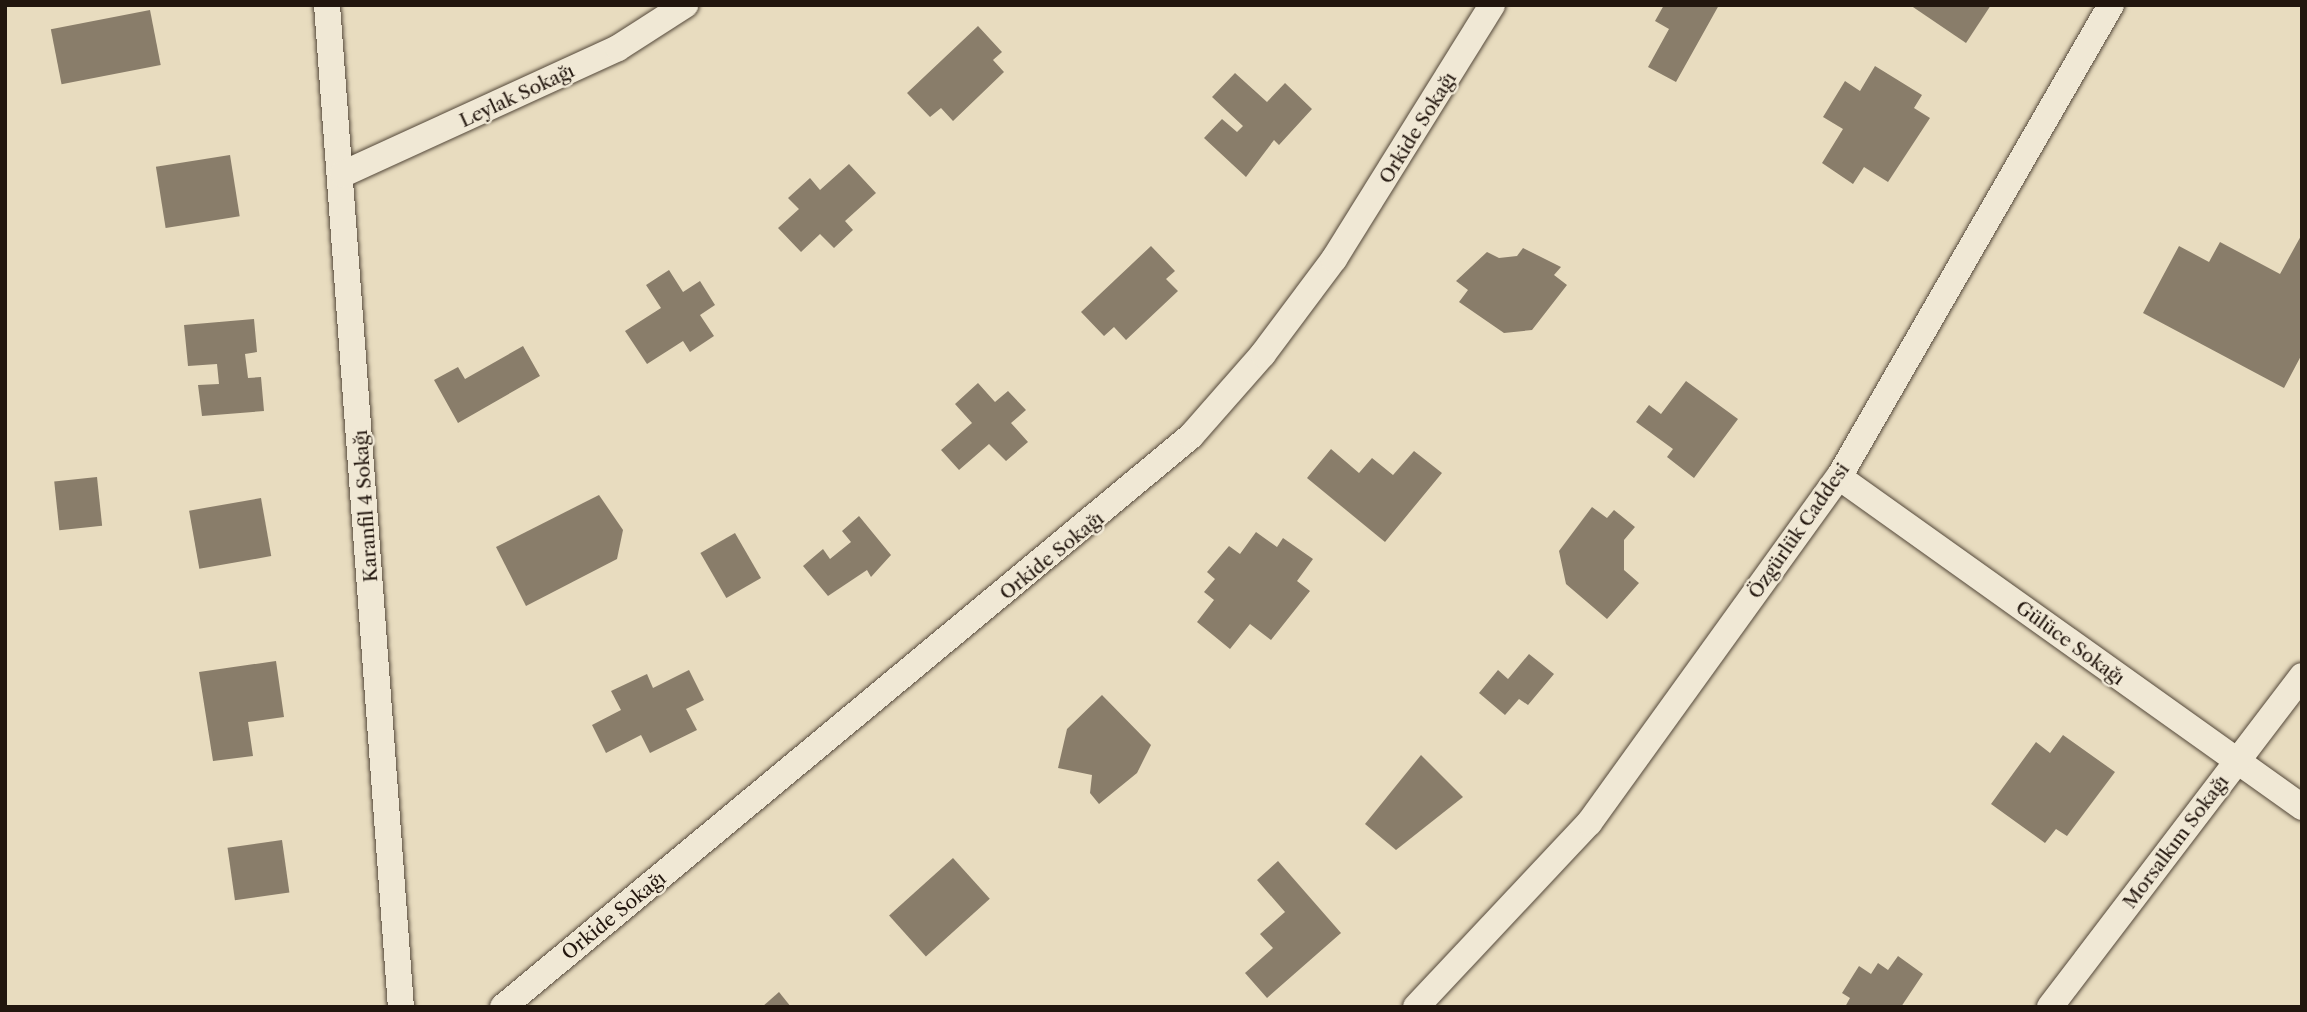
<!DOCTYPE html>
<html>
<head>
<meta charset="utf-8">
<style>
	body { margin:0 }
	#map { position:relative; width:2307px; height:1012px; overflow:hidden; background:#e8dcbf; font-family:"Libre Caslon Text",serif }
	div>[style] { position:absolute }
	.building>* { inset:0; background:#897d6a; transform-origin:0 0 }
	.roads { filter:drop-shadow(0 0 2px #54483a) drop-shadow(0 0 2px #54483a) }
	.street>* { height:26px; margin:-13px; padding:0 13px; transform-origin:13px; border-radius:13px; background:#f0e8d5 }
	span { translate:-50% -50%; white-space:nowrap; text-align:center; line-height:1.15; -webkit-text-stroke:5px #f0e8d5; paint-order:stroke }
	.street-label { font-size:19px; color:#22160e }
	.frame { position:absolute; inset:0; border:7px solid #22160e; pointer-events:none }
</style>
</head>
<body>
<div id="map">
	<div class="building">
		<div style="clip-path:polygon(1664px 5px,1719px 5px,1676px 82px,1648px 67px,1669px 29px,1655px 21px)"></div>
		<div style="clip-path:polygon(1910px 5px,1991px 5px,1966px 43px)"></div>
		<div style="left:150px;top:10px;width:56px;height:101px;rotate:79deg"></div>
		<div style="clip-path:polygon(978px 26px,1002px 52px,993px 60px,1004px 72px,953px 121px,941px 108px,930px 117px,907px 93px)"></div>
		<div style="clip-path:polygon(1875px 66px,1922px 95px,1914px 108px,1930px 118px,1888px 182px,1864px 167px,1853px 184px,1822px 163px,1843px 129px,1823px 117px,1845px 81px,1860px 91px)"></div>
		<div style="clip-path:polygon(1235px 73px,1267px 102px,1285px 83px,1312px 109px,1279px 145px,1274px 140px,1246px 177px,1204px 138px,1222px 119px,1237px 132px,1243px 126px,1212px 97px)"></div>
		<div style="left:230px;top:155px;width:62px;height:75px;rotate:81deg"></div>
		<div style="clip-path:polygon(849px 164px,876px 193px,845px 221px,853px 230px,834px 248px,820px 234px,801px 252px,778px 228px,799px 209px,788px 198px,810px 178px,820px 190px)"></div>
		<div style="clip-path:polygon(2302px 234px,2302px 354px,2284px 388px,2143px 313px,2179px 246px,2209px 262px,2220px 242px,2280px 274px)"></div>
		<div style="clip-path:polygon(1151px 246px,1175px 271px,1166px 279px,1178px 291px,1126px 340px,1114px 327px,1104px 336px,1081px 312px)"></div>
		<div style="clip-path:polygon(1523px 248px,1561px 267px,1554px 275px,1567px 285px,1532px 330px,1504px 333px,1459px 302px,1468px 290px,1456px 281px,1487px 252px,1499px 258px,1517px 256px)"></div>
		<div style="clip-path:polygon(669px 270px,683px 292px,700px 281px,715px 305px,700px 315px,714px 336px,690px 352px,683px 341px,647px 364px,625px 331px,661px 308px,646px 285px)"></div>
		<div style="clip-path:polygon(254px 319px,257px 352px,245px 354px,248px 378px,261px 377px,264px 411px,202px 416px,198px 385px,219px 384px,217px 364px,188px 366px,184px 325px)"></div>
		<div style="clip-path:polygon(523px 346px,540px 376px,458px 423px,434px 380px,458px 367px,465px 379px)"></div>
		<div style="clip-path:polygon(1686px 381px,1738px 419px,1694px 478px,1667px 457px,1673px 449px,1636px 422px,1649px 405px,1661px 414px)"></div>
		<div style="clip-path:polygon(978px 383px,995px 402px,1008px 391px,1026px 410px,1011px 423px,1028px 442px,1006px 461px,989px 444px,959px 470px,941px 450px,972px 423px,955px 404px)"></div>
		<div style="clip-path:polygon(1331px 449px,1359px 473px,1372px 458px,1393px 475px,1414px 451px,1442px 473px,1385px 542px,1307px 478px)"></div>
		<div style="left:97px;top:477px;width:49px;height:43px;rotate:84deg"></div>
		<div style="clip-path:polygon(599px 495px,623px 530px,617px 559px,526px 606px,496px 547px)"></div>
		<div style="left:261px;top:498px;width:59px;height:73px;rotate:80deg"></div>
		<div style="clip-path:polygon(1592px 507px,1607px 518px,1614px 510px,1635px 527px,1624px 540px,1624px 570px,1639px 583px,1607px 619px,1566px 584px,1559px 551px)"></div>
		<div style="clip-path:polygon(859px 516px,891px 555px,871px 577px,867px 570px,828px 596px,803px 566px,823px 549px,830px 559px,851px 542px,842px 531px)"></div>
		<div style="clip-path:polygon(1256px 532px,1277px 547px,1283px 538px,1313px 559px,1297px 581px,1310px 591px,1271px 640px,1250px 624px,1230px 649px,1197px 622px,1214px 600px,1204px 592px,1215px 579px,1207px 572px,1229px 546px,1240px 554px)"></div>
		<div style="left:735px;top:533px;width:52px;height:40px;rotate:60deg"></div>
		<div style="clip-path:polygon(1529px 654px,1554px 674px,1528px 705px,1519px 699px,1505px 715px,1479px 693px,1498px 670px,1508px 679px)"></div>
		<div style="clip-path:polygon(276px 661px,284px 717px,248px 722px,253px 756px,213px 761px,199px 672px)"></div>
		<div style="clip-path:polygon(689px 670px,704px 700px,686px 709px,697px 730px,650px 753px,641px 735px,606px 753px,592px 725px,621px 710px,611px 691px,647px 674px,653px 688px)"></div>
		<div style="clip-path:polygon(1102px 695px,1151px 745px,1137px 773px,1099px 804px,1090px 793px,1092px 775px,1058px 768px,1067px 729px)"></div>
		<div style="clip-path:polygon(2063px 735px,2115px 772px,2067px 836px,2056px 829px,2045px 843px,1991px 804px,2036px 742px,2050px 753px)"></div>
		<div style="clip-path:polygon(1421px 755px,1463px 797px,1396px 850px,1365px 824px)"></div>
		<div style="left:282px;top:840px;width:53px;height:55px;rotate:82deg"></div>
		<div style="left:953px;top:858px;width:55px;height:86px;rotate:48deg"></div>
		<div style="clip-path:polygon(1278px 861px,1341px 933px,1267px 998px,1245px 973px,1273px 948px,1260px 934px,1285px 912px,1257px 880px)"></div>
		<div style="clip-path:polygon(1898px 956px,1923px 974px,1901px 1007px,1845px 1007px,1850px 998px,1842px 993px,1859px 966px,1871px 974px,1878px 963px,1888px 970px)"></div>
		<div style="clip-path:polygon(779px 992px,791px 1007px,762px 1007px)"></div>
	</div>
	<div class="roads">
		<div class="street">
			<div style="left:327px;top:5px;width:1005px;rotate:85.78deg"></div>
			<div style="left:343px;top:174px;width:302px;rotate:-24.6deg"></div>
			<div style="left:618px;top:48px;width:80px;rotate:-32.7deg"></div>
			<div style="left:1839px;top:477px;width:569px;rotate:35.48deg"></div>
			<div style="left:503px;top:1007px;width:894px;rotate:-39.69deg"></div>
			<div style="left:1191px;top:436px;width:109px;rotate:-48.7deg"></div>
			<div style="left:1263px;top:354px;width:119px;rotate:-53.2deg"></div>
			<div style="left:1334px;top:259px;width:299px;rotate:-58.1deg"></div>
			<div style="left:1416px;top:1007px;width:253px;rotate:-46.8deg"></div>
			<div style="left:1589px;top:823px;width:427px;rotate:-54.2deg"></div>
			<div style="left:1839px;top:477px;width:545px;rotate:-60.05deg"></div>
			<div style="left:2050px;top:1007px;width:416px;rotate:-52.7deg"></div>
		</div>
	</div>
	<div class="street-label">
		<span style="left:517px;top:96px;rotate:-25deg">Leylak Sokağı</span>
		<span style="left:1418px;top:128px;rotate:-58deg">Orkide Sokağı</span>
		<span style="left:366px;top:506px;rotate:-94deg">Karanfil 4 Sokağı</span>
		<span style="left:1799px;top:531px;rotate:-55deg">Özgürlük Caddesi</span>
		<span style="left:1052px;top:556px;rotate:-39deg">Orkide Sokağı</span>
		<span style="left:2070px;top:643px;rotate:36deg">Gülüce Sokağı</span>
		<span style="left:2176px;top:842px;rotate:-53deg">Morsalkım Sokağı</span>
		<span style="left:614px;top:916px;rotate:-39deg">Orkide Sokağı</span>
	</div>
	<div class="frame"></div>
</div>
</body>
</html>
